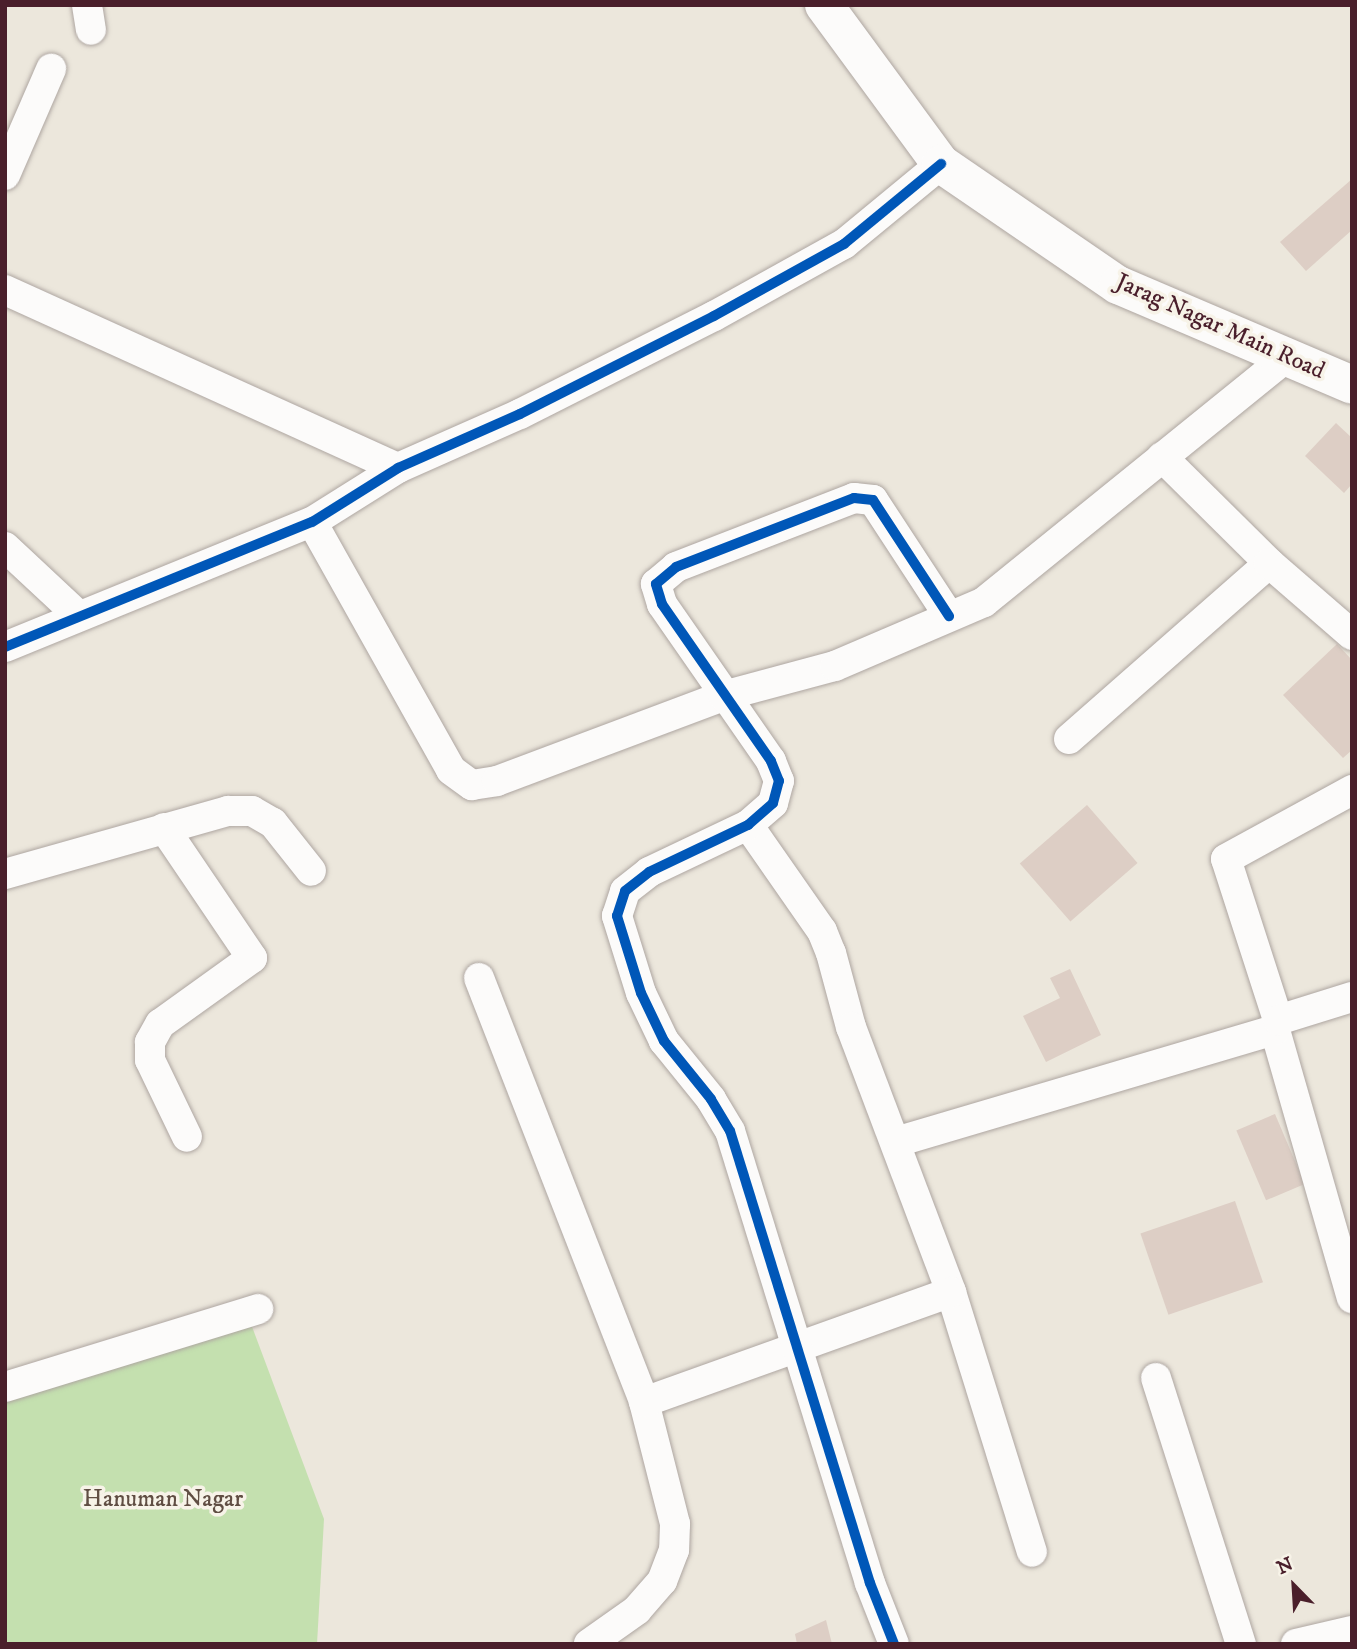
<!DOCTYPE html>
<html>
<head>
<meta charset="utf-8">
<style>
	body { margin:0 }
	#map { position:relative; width:1357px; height:1649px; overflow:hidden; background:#ece7dc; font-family:"IM FELL DW Pica",serif }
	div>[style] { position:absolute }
	.green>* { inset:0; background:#c4e0af }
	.building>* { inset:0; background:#ddcec5; transform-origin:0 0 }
	.roads { filter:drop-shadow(0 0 2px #aea6a1) drop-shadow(0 0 2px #aea6a1) }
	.street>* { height:30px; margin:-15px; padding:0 15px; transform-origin:15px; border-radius:15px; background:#fcfbfa }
	.secondary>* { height:38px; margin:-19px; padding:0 19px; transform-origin:19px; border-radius:19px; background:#fcfbfa }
	.cycleway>* { height:10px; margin:-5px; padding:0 5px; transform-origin:5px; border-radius:5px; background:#0057b8 }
	span { translate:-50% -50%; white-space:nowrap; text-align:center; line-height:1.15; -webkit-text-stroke:7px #f7f3e8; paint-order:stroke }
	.street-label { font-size:24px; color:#4a1f2b }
	.park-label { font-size:24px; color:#604e43 }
	.frame { position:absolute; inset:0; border:7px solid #4a1f2b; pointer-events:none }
	.north { position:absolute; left:1259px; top:1551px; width:70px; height:70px; -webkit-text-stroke:5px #f7f3e8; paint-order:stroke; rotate:336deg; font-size:19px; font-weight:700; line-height:28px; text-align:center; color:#4a1f2b }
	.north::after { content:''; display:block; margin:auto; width:24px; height:32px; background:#4a1f2b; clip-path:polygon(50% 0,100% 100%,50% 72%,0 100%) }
</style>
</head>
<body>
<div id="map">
	<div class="green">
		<div style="clip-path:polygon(251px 1324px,324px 1519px,317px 1644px,5px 1644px,5px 1398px)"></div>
	</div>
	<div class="building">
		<div style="clip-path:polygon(1352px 179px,1352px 230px,1306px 271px,1280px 242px)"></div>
		<div style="clip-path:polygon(1336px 423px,1352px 438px,1352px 484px,1344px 493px,1305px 456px)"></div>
		<div style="clip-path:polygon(1337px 644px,1352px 660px,1352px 750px,1343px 758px,1283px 695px)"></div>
		<div style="left:1087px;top:805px;width:77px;height:89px;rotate:49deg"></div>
		<div style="clip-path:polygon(1070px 969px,1101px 1035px,1046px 1062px,1023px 1016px,1060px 998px,1050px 978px)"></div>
		<div style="left:1275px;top:1114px;width:76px;height:42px;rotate:67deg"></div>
		<div style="left:1235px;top:1201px;width:86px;height:100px;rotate:71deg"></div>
		<div style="clip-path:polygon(826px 1620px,832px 1644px,797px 1644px,795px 1634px)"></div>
	</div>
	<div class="roads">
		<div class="street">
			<div style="left:87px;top:5px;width:25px;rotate:81deg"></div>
			<div style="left:5px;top:175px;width:116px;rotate:-66.5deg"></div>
			<div style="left:5px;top:290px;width:431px;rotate:24.4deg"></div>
			<div style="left:1162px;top:457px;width:151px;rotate:44.7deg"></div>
			<div style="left:312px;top:522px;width:284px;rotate:60.7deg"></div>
			<div style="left:451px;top:770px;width:26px;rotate:36deg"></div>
			<div style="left:472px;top:785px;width:25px;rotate:-9deg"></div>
			<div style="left:497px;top:781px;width:241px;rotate:-20.6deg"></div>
			<div style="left:723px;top:696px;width:116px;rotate:-15deg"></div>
			<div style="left:835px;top:666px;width:162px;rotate:-23.2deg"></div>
			<div style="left:984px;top:602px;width:390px;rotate:-39deg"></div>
			<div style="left:5px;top:547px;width:101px;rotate:43deg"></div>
			<div style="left:5px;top:647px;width:331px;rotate:-22.2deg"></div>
			<div style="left:312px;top:522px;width:102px;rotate:-32.1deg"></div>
			<div style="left:398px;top:468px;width:133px;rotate:-23.9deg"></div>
			<div style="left:520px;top:414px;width:217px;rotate:-26.8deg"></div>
			<div style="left:714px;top:316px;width:149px;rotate:-29deg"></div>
			<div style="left:844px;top:244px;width:126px;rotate:-39.5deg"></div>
			<div style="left:1069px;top:739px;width:266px;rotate:-41.3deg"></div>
			<div style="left:1269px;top:563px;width:110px;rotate:40.9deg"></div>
			<div style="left:748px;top:825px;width:129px;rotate:55.1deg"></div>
			<div style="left:822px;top:931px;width:24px;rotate:68deg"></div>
			<div style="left:831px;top:953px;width:77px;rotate:74.9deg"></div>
			<div style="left:851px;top:1027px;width:283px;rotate:69.3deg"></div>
			<div style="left:951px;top:1292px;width:272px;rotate:72.7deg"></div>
			<div style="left:164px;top:828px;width:157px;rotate:55.9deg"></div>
			<div style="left:252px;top:958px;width:113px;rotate:144.3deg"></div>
			<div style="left:160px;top:1024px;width:21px;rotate:119deg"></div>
			<div style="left:150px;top:1042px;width:18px;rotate:90deg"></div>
			<div style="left:150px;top:1060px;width:85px;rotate:64.3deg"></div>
			<div style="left:5px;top:874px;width:232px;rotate:-15.8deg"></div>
			<div style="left:228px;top:811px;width:24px"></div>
			<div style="left:252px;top:811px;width:24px;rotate:30deg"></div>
			<div style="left:273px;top:823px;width:61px;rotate:51.6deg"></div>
			<div style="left:479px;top:978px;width:455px;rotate:68.7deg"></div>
			<div style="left:644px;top:1402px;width:126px;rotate:75.7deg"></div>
			<div style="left:675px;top:1524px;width:26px;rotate:92deg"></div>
			<div style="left:674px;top:1550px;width:33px;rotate:111deg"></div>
			<div style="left:662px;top:1581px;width:38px;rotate:131deg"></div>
			<div style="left:637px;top:1610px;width:59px;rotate:144.7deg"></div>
			<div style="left:1278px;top:1020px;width:169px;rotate:-107.9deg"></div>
			<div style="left:1226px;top:859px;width:144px;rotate:-28.7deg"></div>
			<div style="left:1275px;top:1030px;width:279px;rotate:74deg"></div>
			<div style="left:896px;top:1142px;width:395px;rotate:-16.5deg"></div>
			<div style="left:1275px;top:1030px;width:10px;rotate:-73deg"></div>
			<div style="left:1278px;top:1020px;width:77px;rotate:-17.3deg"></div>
			<div style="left:1156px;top:1378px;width:279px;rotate:72.3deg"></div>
			<div style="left:5px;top:1387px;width:265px;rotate:-17.1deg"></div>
			<div style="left:644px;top:1402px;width:326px;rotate:-19.7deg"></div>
			<div style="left:894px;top:1644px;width:66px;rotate:-111.5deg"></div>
			<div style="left:870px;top:1583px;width:473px;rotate:-107.2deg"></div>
			<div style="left:730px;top:1131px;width:37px;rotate:-121deg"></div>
			<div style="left:711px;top:1099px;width:75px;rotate:-129deg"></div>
			<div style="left:664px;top:1041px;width:53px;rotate:-115.6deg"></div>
			<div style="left:641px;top:993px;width:81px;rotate:-107.3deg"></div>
			<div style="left:617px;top:916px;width:26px;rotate:-72deg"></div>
			<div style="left:625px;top:891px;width:31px;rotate:-38deg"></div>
			<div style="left:649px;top:872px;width:110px;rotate:-25.4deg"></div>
			<div style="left:748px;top:825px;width:33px;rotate:-41deg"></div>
			<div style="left:773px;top:803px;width:23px;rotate:-75deg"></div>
			<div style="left:779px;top:781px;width:22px;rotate:-112deg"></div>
			<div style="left:771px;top:761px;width:191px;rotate:-124.8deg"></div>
			<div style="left:662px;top:604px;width:21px;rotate:-107deg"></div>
			<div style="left:656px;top:584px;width:26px;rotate:-40deg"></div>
			<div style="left:676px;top:567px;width:191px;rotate:-21.2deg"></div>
			<div style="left:854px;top:498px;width:19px;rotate:6deg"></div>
			<div style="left:873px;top:500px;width:139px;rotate:56.8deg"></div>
			<div style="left:1296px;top:1644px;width:57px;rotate:-13.1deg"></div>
		</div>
		<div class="secondary">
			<div style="left:824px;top:5px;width:197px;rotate:53.7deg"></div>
			<div style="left:941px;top:164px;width:214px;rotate:34.4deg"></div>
			<div style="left:1118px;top:285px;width:254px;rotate:23.1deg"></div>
		</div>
	</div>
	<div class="cycleway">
		<div style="left:5px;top:647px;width:331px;rotate:-22.2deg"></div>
		<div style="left:312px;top:522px;width:102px;rotate:-32.1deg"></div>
		<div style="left:398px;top:468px;width:133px;rotate:-23.9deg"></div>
		<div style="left:520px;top:414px;width:217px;rotate:-26.8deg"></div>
		<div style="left:714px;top:316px;width:149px;rotate:-29deg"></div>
		<div style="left:844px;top:244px;width:126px;rotate:-39.5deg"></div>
		<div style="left:894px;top:1644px;width:66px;rotate:-111.5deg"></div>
		<div style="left:870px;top:1583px;width:473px;rotate:-107.2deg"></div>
		<div style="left:730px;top:1131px;width:37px;rotate:-121deg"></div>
		<div style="left:711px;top:1099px;width:75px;rotate:-129deg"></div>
		<div style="left:664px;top:1041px;width:53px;rotate:-115.6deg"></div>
		<div style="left:641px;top:993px;width:81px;rotate:-107.3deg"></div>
		<div style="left:617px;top:916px;width:26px;rotate:-72deg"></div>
		<div style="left:625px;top:891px;width:31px;rotate:-38deg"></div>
		<div style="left:649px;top:872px;width:110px;rotate:-25.4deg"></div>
		<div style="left:748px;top:825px;width:33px;rotate:-41deg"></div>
		<div style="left:773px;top:803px;width:23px;rotate:-75deg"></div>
		<div style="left:779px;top:781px;width:22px;rotate:-112deg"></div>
		<div style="left:771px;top:761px;width:191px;rotate:-124.8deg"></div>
		<div style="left:662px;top:604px;width:21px;rotate:-107deg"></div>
		<div style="left:656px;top:584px;width:26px;rotate:-40deg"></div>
		<div style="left:676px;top:567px;width:191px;rotate:-21.2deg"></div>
		<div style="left:854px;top:498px;width:19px;rotate:6deg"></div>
		<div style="left:873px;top:500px;width:139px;rotate:56.8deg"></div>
	</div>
	<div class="street-label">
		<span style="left:1220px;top:327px;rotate:24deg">Jarag Nagar Main Road</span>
	</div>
	<div class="park-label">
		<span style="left:163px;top:1500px">Hanuman Nagar</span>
	</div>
	<div class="frame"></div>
	<div class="north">N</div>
</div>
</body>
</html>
